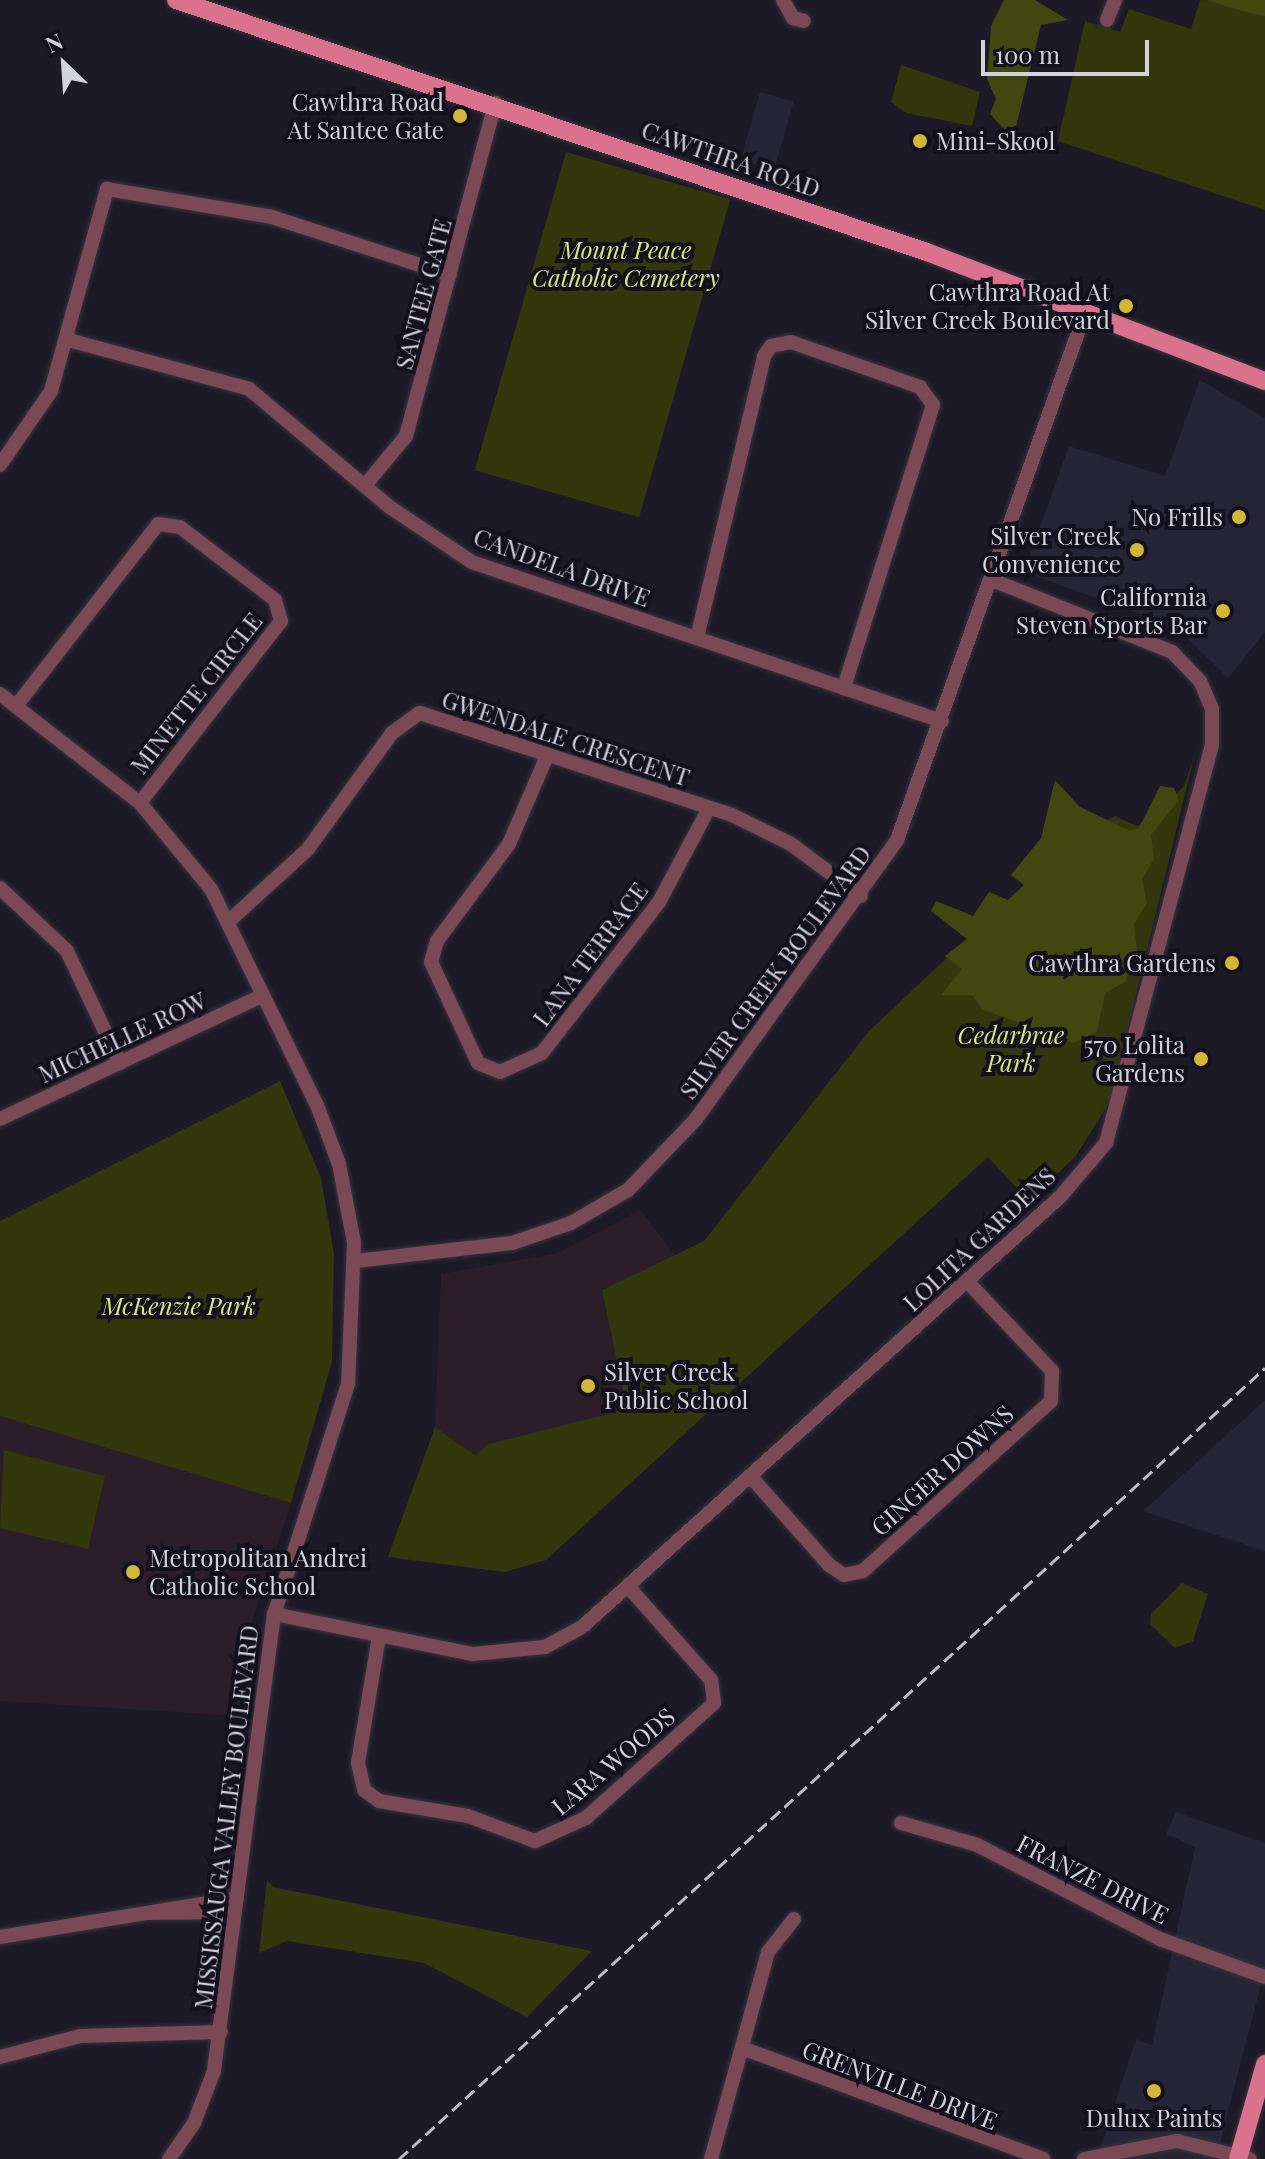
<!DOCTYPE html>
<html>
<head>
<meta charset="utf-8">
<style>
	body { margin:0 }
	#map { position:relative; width:1265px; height:2159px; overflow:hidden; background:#1b1a26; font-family:"Playfair Display",serif }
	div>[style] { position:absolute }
	.built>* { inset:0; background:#262535; transform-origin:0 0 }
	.education>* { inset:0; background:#2b1e2a }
	.green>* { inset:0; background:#32370c; transform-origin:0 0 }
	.forest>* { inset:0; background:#40480f }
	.roads { filter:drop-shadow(0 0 2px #35343f) drop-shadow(0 0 2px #35343f) }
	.minor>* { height:14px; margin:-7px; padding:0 7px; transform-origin:7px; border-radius:7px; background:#7b4855 }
	.major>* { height:18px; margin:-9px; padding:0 9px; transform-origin:9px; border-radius:9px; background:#da728e }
	.rail>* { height:3px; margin-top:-1.5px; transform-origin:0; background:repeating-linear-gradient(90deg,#bcbcc4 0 12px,transparent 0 18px) }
	.dots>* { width:22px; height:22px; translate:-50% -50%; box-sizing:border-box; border:4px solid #12111d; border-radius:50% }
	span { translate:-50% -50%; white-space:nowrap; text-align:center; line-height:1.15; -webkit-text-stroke:8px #12111d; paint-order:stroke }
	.poi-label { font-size:24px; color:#d2d2da }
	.right { translate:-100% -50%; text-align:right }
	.left { translate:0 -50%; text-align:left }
	.street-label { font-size:24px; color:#d2d2da }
	.park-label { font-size:24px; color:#d7e783; font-style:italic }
	.north { position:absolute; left:24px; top:24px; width:80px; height:80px; -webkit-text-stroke:6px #12111d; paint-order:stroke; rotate:335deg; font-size:22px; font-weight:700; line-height:32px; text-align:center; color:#d2d2da }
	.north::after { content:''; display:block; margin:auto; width:28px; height:36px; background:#d2d2da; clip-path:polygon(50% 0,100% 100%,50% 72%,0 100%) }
	.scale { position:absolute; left:981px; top:40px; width:168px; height:36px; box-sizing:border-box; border:4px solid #d2d2da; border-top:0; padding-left:10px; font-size:24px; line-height:28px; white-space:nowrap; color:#d2d2da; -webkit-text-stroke:6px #12111d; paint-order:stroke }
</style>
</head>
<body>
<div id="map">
	<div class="built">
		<div style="left:760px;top:92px;width:35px;height:71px;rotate:16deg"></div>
		<div style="clip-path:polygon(1200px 380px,1265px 418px,1265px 632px,1228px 678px,1176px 627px,1024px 572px,1069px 446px,1165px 476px)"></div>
		<div style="clip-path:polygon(1265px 1400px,1265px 1551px,1143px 1511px)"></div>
		<div style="clip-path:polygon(1176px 1812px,1265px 1843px,1265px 1969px,1216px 2159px,1097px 2159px,1136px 2039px,1152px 2045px,1195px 1847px,1166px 1834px)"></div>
	</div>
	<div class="education">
		<div style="clip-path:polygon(640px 1210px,678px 1259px,747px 1377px,546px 1560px,505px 1572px,388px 1557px,435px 1427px,441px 1274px,558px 1253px)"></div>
		<div style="clip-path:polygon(0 1416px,291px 1503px,251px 1625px,239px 1716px,0 1701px)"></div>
	</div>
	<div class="green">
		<div style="clip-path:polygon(1200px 0,1265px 2px,1265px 210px,1058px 141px,1085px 21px,1120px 32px,1129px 9px,1191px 29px)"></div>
		<div style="clip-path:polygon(901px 65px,980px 92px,972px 126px,906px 113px,891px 102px)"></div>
		<div style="left:566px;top:152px;width:171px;height:331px;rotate:16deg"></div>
		<div style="clip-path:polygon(1195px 753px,1110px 1101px,1076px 1156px,1029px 1201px,988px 1157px,546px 1560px,505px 1572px,388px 1557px,435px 1427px,476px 1456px,486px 1445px,627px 1409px,602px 1290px,704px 1241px,869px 1031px,1075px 837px,1115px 816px,1137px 826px,1159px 812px,1184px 786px)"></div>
		<div style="clip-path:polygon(280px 1081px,321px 1178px,334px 1254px,332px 1362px,291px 1503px,0 1416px,0 1221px)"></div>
		<div style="clip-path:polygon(4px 1450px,105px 1476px,88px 1549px,0 1528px)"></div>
		<div style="clip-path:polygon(1182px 1583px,1208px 1594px,1193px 1641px,1175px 1648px,1150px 1624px,1151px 1614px)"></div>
		<div style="clip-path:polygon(267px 1880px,273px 1887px,592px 1951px,527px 2017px,424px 1963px,287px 1941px,259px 1953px)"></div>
	</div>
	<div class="forest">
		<div style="clip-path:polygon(1004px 0,1035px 0,1068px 20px,1041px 25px,1013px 139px,990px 114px,996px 99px,987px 79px,991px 26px)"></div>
		<div style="clip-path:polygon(1206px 0,1265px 0,1265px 16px,1246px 12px)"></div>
		<div style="clip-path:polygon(1055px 780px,1080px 807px,1130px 831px,1139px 828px,1160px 786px,1174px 788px,1179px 800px,1151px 835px,1154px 859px,1142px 879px,1147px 903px,1134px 924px,1137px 952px,1125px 982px,1105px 993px,1097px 1032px,1073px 1043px,982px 1009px,972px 995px,941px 995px,962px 969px,945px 956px,967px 939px,931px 911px,936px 901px,973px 916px,989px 892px,1008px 900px,1024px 885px,1011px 875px,1041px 838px)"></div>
	</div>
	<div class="roads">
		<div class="minor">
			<div style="left:783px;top:0;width:21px;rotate:61deg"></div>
			<div style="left:793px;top:18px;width:11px;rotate:15deg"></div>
			<div style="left:1107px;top:20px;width:22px;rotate:-68deg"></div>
			<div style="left:69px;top:340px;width:187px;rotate:15.2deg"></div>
			<div style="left:249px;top:389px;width:185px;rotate:40deg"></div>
			<div style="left:391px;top:508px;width:97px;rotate:33.7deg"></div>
			<div style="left:472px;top:562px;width:496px;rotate:18.7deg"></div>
			<div style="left:0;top:465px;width:90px;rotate:-55.4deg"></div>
			<div style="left:51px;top:391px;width:210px;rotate:-74.5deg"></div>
			<div style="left:107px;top:189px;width:167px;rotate:9.6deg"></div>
			<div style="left:272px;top:217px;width:187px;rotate:18deg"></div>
			<div style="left:367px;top:483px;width:61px;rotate:-50.3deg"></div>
			<div style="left:406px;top:436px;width:345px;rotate:-75deg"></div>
			<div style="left:697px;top:638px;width:290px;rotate:-76.6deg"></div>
			<div style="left:764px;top:356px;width:12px;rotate:-55deg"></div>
			<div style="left:771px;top:346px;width:20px;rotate:-11deg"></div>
			<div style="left:791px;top:342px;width:137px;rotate:19.2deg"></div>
			<div style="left:920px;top:387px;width:22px;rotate:54deg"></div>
			<div style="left:933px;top:405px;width:297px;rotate:107.5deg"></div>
			<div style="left:0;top:694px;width:177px;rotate:37.9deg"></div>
			<div style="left:140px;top:803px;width:112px;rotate:50.5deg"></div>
			<div style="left:211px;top:889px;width:241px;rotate:63.9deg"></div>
			<div style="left:317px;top:1105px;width:63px;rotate:69.6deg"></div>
			<div style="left:339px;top:1164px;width:80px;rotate:79.2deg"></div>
			<div style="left:354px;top:1243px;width:141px;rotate:92.4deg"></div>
			<div style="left:348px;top:1384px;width:242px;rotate:107.8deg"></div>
			<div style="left:274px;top:1614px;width:461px;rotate:97.5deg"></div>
			<div style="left:214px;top:2071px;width:56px;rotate:111deg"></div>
			<div style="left:194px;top:2123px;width:44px;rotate:124.8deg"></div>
			<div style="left:16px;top:706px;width:231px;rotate:-52deg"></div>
			<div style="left:158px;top:524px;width:22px;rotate:8deg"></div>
			<div style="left:180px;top:527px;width:120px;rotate:37.5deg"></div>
			<div style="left:275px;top:600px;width:22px;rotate:74deg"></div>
			<div style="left:281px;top:621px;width:230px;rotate:127.8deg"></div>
			<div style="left:547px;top:756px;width:96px;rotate:113.4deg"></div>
			<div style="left:509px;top:844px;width:121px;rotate:126.6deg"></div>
			<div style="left:437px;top:941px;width:22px;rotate:106deg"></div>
			<div style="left:431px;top:962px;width:111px;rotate:65deg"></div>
			<div style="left:478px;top:1063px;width:24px;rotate:22deg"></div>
			<div style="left:500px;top:1072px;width:46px;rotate:-24.3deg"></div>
			<div style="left:542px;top:1053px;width:191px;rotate:-52.2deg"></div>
			<div style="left:659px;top:902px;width:106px;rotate:-62deg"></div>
			<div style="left:0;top:888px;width:92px;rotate:43.2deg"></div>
			<div style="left:67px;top:951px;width:124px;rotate:64.7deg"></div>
			<div style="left:229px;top:921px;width:107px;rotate:-42.3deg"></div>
			<div style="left:308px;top:849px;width:143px;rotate:-54.1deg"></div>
			<div style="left:392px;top:733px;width:34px;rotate:-36deg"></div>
			<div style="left:420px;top:713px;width:328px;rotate:18.1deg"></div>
			<div style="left:732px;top:815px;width:66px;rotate:26.2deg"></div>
			<div style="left:791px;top:844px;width:87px;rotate:36.6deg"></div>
			<div style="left:0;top:1119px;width:291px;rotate:-25.2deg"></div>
			<div style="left:356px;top:1261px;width:157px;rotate:-6.6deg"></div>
			<div style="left:512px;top:1243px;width:62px;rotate:-18.7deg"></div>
			<div style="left:571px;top:1223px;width:66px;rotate:-30.1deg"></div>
			<div style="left:628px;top:1190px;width:98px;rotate:-46.2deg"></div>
			<div style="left:696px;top:1119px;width:344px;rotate:-54.2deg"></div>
			<div style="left:897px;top:840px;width:563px;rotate:-70.37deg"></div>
			<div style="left:751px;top:1477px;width:118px;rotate:48.4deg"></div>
			<div style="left:829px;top:1565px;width:18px;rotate:34deg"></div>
			<div style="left:844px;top:1575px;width:19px;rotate:-12deg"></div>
			<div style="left:863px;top:1571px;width:253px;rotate:-42.1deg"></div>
			<div style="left:1051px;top:1401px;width:30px;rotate:-88deg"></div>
			<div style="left:1052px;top:1371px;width:124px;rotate:-133.4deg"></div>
			<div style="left:274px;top:1614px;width:203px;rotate:11.4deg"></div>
			<div style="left:473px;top:1654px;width:72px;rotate:-5.6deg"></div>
			<div style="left:545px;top:1647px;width:42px;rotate:-28.4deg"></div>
			<div style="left:582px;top:1627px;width:644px;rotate:-41.98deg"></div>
			<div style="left:1061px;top:1196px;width:70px;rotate:-49.7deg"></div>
			<div style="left:1106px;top:1143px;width:413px;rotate:-75.1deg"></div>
			<div style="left:1212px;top:744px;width:35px;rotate:-90deg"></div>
			<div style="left:1212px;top:709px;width:30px;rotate:-113deg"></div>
			<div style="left:1200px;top:681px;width:40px;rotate:-134deg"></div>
			<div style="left:1172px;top:652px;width:194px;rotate:-158.2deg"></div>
			<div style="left:379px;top:1636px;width:129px;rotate:99.4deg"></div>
			<div style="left:358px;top:1763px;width:28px;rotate:77deg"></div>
			<div style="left:364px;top:1790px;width:19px;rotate:36deg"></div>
			<div style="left:379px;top:1801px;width:90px;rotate:9.6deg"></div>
			<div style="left:468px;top:1816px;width:72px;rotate:20.5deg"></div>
			<div style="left:535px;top:1841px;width:56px;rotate:-24.3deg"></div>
			<div style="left:586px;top:1818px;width:172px;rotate:-41.9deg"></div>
			<div style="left:714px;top:1703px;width:23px;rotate:-97deg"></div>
			<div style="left:711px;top:1680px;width:120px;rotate:-131.6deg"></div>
			<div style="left:901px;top:1823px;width:79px;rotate:16.1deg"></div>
			<div style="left:977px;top:1845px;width:206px;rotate:27.2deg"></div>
			<div style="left:1160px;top:1939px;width:112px;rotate:19.9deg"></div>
			<div style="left:148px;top:1913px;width:87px;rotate:-0.7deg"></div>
			<div style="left:0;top:1937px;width:240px;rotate:-9.3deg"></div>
			<div style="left:742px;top:2048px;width:321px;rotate:20.2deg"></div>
			<div style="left:0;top:2057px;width:83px;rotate:-14.7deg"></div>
			<div style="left:80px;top:2036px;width:141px;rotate:-1.6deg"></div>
			<div style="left:711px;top:2159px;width:215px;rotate:-74.6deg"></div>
			<div style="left:768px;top:1952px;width:42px;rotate:-51.8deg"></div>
			<div style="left:1084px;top:2159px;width:95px;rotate:-11deg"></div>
			<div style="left:1177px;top:2141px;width:75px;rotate:13.9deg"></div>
		</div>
		<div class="major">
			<div style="left:176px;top:0;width:792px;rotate:18.55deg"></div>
			<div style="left:927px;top:252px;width:362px;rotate:20.9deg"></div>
			<div style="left:1238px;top:2159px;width:99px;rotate:-74.1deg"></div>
		</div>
	</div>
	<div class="rail">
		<div style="left:399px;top:2159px;width:1173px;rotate:-42.41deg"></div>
	</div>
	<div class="dots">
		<div style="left:460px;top:116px;background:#d3b635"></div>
		<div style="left:920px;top:141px;background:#d3b635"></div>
		<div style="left:1126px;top:306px;background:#d3b635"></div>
		<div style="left:1239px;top:517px;background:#d3b635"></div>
		<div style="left:1137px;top:550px;background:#d3b635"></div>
		<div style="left:1223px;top:611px;background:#d3b635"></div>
		<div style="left:1232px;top:963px;background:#d3b635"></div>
		<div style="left:1201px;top:1059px;background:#d3b635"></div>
		<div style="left:588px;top:1386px;background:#d3b635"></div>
		<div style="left:133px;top:1572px;background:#d3b635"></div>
		<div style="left:1154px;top:2091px;background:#d3b635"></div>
	</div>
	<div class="poi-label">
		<span class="right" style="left:444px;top:116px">Cawthra Road<br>At Santee Gate</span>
		<span class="left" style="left:936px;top:141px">Mini-Skool</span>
		<span class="right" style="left:1110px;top:306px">Cawthra Road At<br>Silver Creek Boulevard</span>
		<span class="right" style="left:1223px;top:517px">No Frills</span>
		<span class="right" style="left:1121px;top:550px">Silver Creek<br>Convenience</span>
		<span class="right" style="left:1207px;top:611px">California<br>Steven Sports Bar</span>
		<span class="right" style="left:1216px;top:963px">Cawthra Gardens</span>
		<span class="right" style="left:1185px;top:1059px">570 Lolita<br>Gardens</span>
		<span class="left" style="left:604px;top:1386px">Silver Creek<br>Public School</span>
		<span class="left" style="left:149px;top:1572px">Metropolitan Andrei<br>Catholic School</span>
		<span style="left:1154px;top:2118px">Dulux Paints</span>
	</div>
	<div class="street-label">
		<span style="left:731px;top:159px;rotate:19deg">CAWTHRA ROAD</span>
		<span style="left:423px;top:294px;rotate:-75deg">SANTEE GATE</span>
		<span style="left:562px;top:567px;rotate:20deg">CANDELA DRIVE</span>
		<span style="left:196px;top:693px;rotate:-52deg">MINETTE CIRCLE</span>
		<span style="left:566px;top:738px;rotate:18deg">GWENDALE CRESCENT</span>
		<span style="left:590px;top:954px;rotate:-53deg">LANA TERRACE</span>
		<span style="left:775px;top:972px;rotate:-54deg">SILVER CREEK BOULEVARD</span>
		<span style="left:122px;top:1037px;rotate:-25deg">MICHELLE ROW</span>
		<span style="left:979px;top:1239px;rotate:-43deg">LOLITA GARDENS</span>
		<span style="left:942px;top:1470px;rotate:-42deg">GINGER DOWNS</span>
		<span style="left:613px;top:1761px;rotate:-40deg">LARA WOODS</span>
		<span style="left:226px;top:1817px;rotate:-83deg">MISSISSAUGA VALLEY BOULEVARD</span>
		<span style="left:1093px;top:1879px;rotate:27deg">FRANZE DRIVE</span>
		<span style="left:900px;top:2085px;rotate:21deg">GRENVILLE DRIVE</span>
	</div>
	<div class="park-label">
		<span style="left:626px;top:264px">Mount Peace<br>Catholic Cemetery</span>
		<span style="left:1011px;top:1049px">Cedarbrae<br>Park</span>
		<span style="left:179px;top:1306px">McKenzie Park</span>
	</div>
	<div class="north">N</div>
	<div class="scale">100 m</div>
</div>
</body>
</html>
